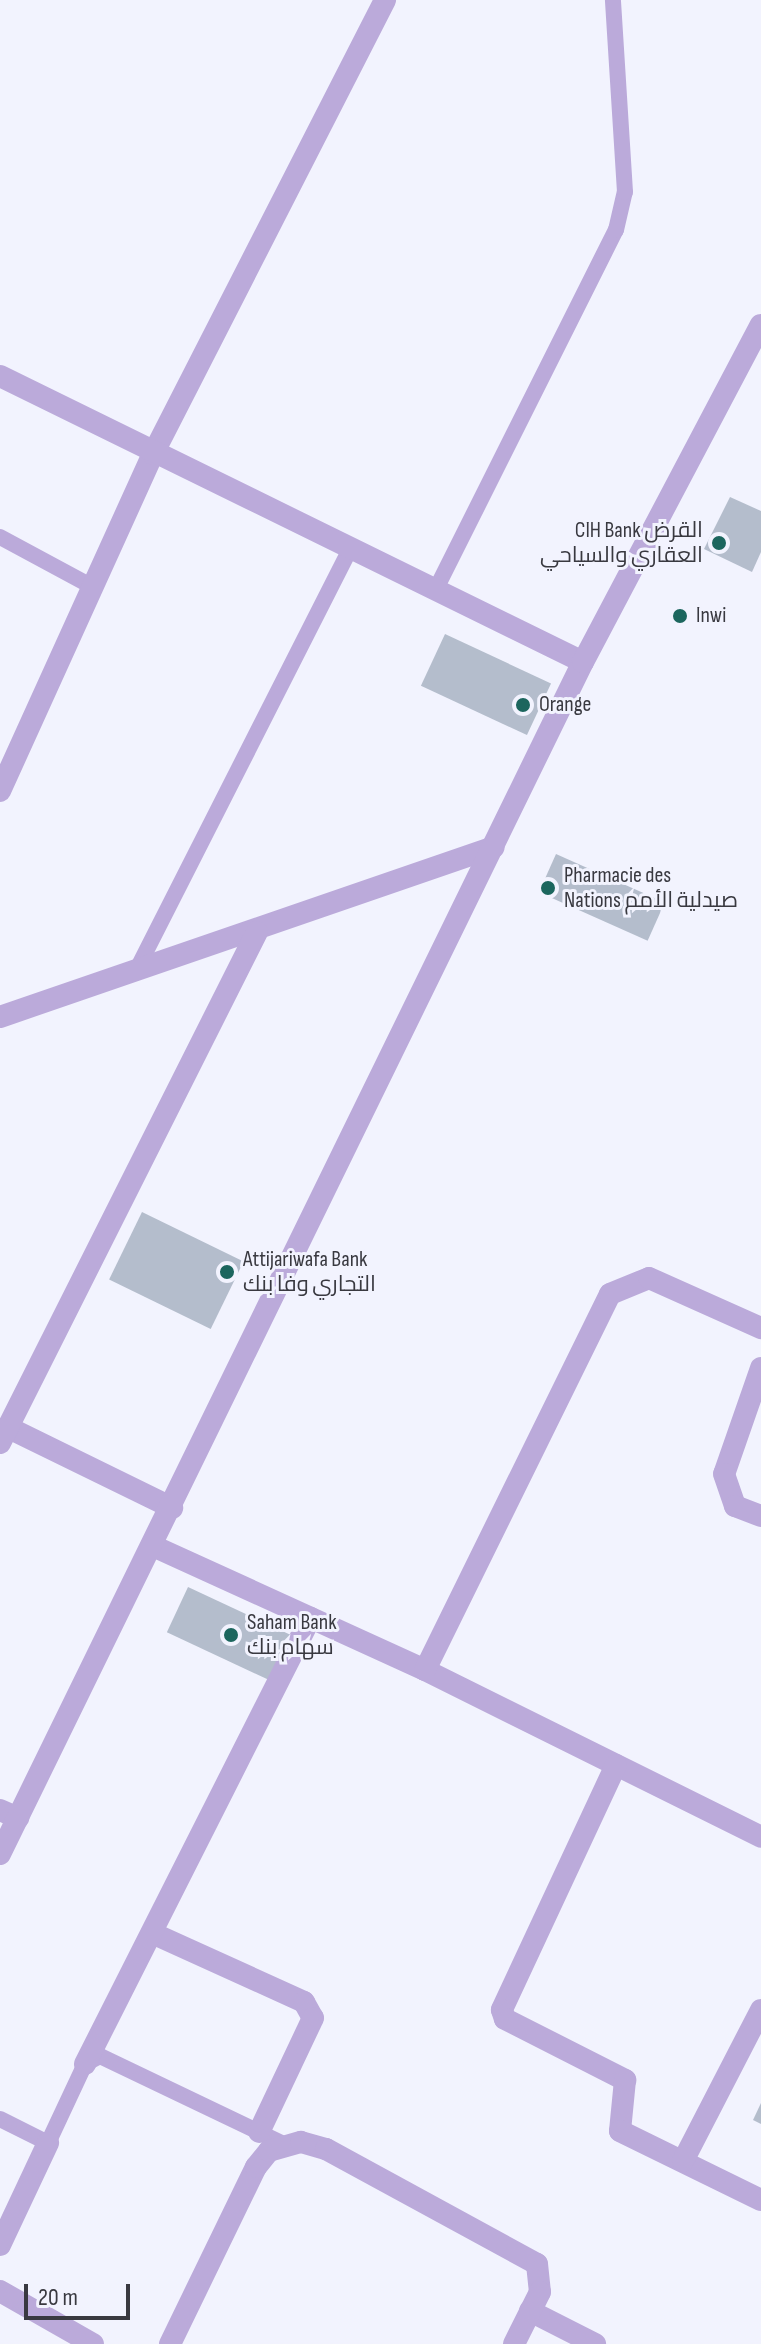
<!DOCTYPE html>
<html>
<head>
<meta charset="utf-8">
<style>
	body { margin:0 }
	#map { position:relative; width:761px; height:2344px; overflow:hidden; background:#f2f3fe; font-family:"Sofia Sans Condensed",Cairo,sans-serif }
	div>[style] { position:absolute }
	.building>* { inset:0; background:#b4bdcc; transform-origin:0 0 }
	.service>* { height:16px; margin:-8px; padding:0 8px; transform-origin:8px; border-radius:8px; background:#bbaada }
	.minor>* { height:22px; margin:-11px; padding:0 11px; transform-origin:11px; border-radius:11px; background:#bbaada }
	.tertiary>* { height:22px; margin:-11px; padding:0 11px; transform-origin:11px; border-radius:11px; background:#bbaada }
	.dots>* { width:22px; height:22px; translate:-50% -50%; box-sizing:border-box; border:4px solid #f2f3fe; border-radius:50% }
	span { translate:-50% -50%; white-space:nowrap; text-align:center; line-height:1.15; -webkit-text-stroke:6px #f2f3fe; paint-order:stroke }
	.poi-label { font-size:22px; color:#393940 }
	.right { translate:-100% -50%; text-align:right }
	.left { translate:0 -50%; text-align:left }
	.scale { position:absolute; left:24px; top:2284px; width:106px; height:36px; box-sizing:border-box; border:4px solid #393940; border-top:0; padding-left:10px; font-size:24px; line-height:28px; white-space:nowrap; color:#393940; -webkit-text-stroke:6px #f2f3fe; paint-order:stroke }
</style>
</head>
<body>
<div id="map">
	<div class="building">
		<div style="clip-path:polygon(730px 497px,761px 511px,761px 552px,752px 572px,704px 549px)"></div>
		<div style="left:445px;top:634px;width:117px;height:57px;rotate:25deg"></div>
		<div style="left:556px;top:854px;width:119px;height:42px;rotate:24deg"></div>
		<div style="left:142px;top:1212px;width:113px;height:75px;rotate:26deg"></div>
		<div style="left:188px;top:1587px;width:117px;height:50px;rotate:25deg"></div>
		<div style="clip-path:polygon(761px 2103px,761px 2124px,753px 2120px)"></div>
	</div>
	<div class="service">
		<div style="left:0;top:537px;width:106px;rotate:28.3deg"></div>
		<div style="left:435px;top:591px;width:404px;rotate:-63.4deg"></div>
		<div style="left:616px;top:230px;width:39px;rotate:-77deg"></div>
		<div style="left:625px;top:192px;width:192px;rotate:-93.6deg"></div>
		<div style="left:135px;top:973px;width:475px;rotate:-63.1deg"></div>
		<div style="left:0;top:2119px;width:54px;rotate:26.6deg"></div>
		<div style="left:48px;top:2143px;width:87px;rotate:-64.9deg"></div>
		<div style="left:85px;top:2064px;width:17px;rotate:-28deg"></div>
		<div style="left:100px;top:2056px;width:204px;rotate:25.6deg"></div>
	</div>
	<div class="minor">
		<div style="left:0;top:791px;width:370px;rotate:-65.6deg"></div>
		<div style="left:153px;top:454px;width:510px;rotate:-62.93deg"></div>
		<div style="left:0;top:1017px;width:522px;rotate:-18.99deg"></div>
		<div style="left:761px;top:1368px;width:112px;rotate:109.2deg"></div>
		<div style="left:724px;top:1474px;width:34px;rotate:71deg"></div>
		<div style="left:735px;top:1506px;width:28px;rotate:21deg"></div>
		<div style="left:7px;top:1427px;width:184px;rotate:26.1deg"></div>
		<div style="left:0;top:1443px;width:572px;rotate:-63.3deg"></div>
		<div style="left:153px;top:1546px;width:299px;rotate:24.5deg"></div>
		<div style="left:425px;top:1670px;width:375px;rotate:26.4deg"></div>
		<div style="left:425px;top:1670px;width:419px;rotate:-63.8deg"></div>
		<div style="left:610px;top:1294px;width:42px;rotate:-22.3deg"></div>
		<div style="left:649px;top:1278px;width:123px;rotate:24.1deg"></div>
		<div style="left:616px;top:1765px;width:270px;rotate:115deg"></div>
		<div style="left:502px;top:2010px;width:9px;rotate:72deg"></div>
		<div style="left:505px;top:2019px;width:135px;rotate:26.9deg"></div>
		<div style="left:625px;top:2080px;width:51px;rotate:95.6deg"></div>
		<div style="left:620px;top:2131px;width:157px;rotate:26.1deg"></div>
		<div style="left:0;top:1810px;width:20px;rotate:24deg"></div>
		<div style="left:152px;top:1933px;width:167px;rotate:24.4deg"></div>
		<div style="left:304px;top:2002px;width:18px;rotate:61deg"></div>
		<div style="left:313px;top:2018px;width:126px;rotate:115.3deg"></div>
		<div style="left:85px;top:2064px;width:500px;rotate:-63.2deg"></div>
		<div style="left:683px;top:2161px;width:170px;rotate:-62.7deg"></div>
		<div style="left:0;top:2245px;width:113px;rotate:-64.8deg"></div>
		<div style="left:0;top:2291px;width:107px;rotate:29.7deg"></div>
		<div style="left:530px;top:2311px;width:73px;rotate:26.9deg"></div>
		<div style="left:170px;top:2344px;width:197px;rotate:-64.1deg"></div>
		<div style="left:256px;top:2167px;width:21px;rotate:-51deg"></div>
		<div style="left:269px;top:2151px;width:33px;rotate:-16deg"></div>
		<div style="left:301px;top:2142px;width:26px;rotate:16deg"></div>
		<div style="left:326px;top:2149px;width:240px;rotate:28.6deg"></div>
		<div style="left:537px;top:2264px;width:28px;rotate:84deg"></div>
		<div style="left:540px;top:2292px;width:58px;rotate:116.6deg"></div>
	</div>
	<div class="tertiary">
		<div style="left:0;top:376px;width:649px;rotate:26.13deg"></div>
		<div style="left:0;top:1854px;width:1327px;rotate:-63.94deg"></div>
		<div style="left:583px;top:662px;width:381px;rotate:-62.2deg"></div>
	</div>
	<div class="dots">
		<div style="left:719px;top:543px;background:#1c665e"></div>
		<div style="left:680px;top:616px;background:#1c665e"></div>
		<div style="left:523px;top:705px;background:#1c665e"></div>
		<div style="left:548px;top:888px;background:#1c665e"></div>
		<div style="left:227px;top:1272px;background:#1c665e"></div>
		<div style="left:231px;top:1635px;background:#1c665e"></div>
	</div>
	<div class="poi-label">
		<span class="right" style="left:703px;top:543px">CIH Bank القرض<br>العقاري والسياحي</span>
		<span class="left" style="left:696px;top:616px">Inwi</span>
		<span class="left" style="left:539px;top:705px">Orange</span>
		<span class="left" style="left:564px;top:888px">Pharmacie des<br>Nations صيدلية الأمم</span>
		<span class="left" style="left:243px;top:1272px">Attijariwafa Bank<br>التجاري وفا بنك</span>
		<span class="left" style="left:247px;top:1635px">Saham Bank<br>سهام بنك</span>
	</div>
	<div class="scale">20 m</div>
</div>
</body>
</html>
